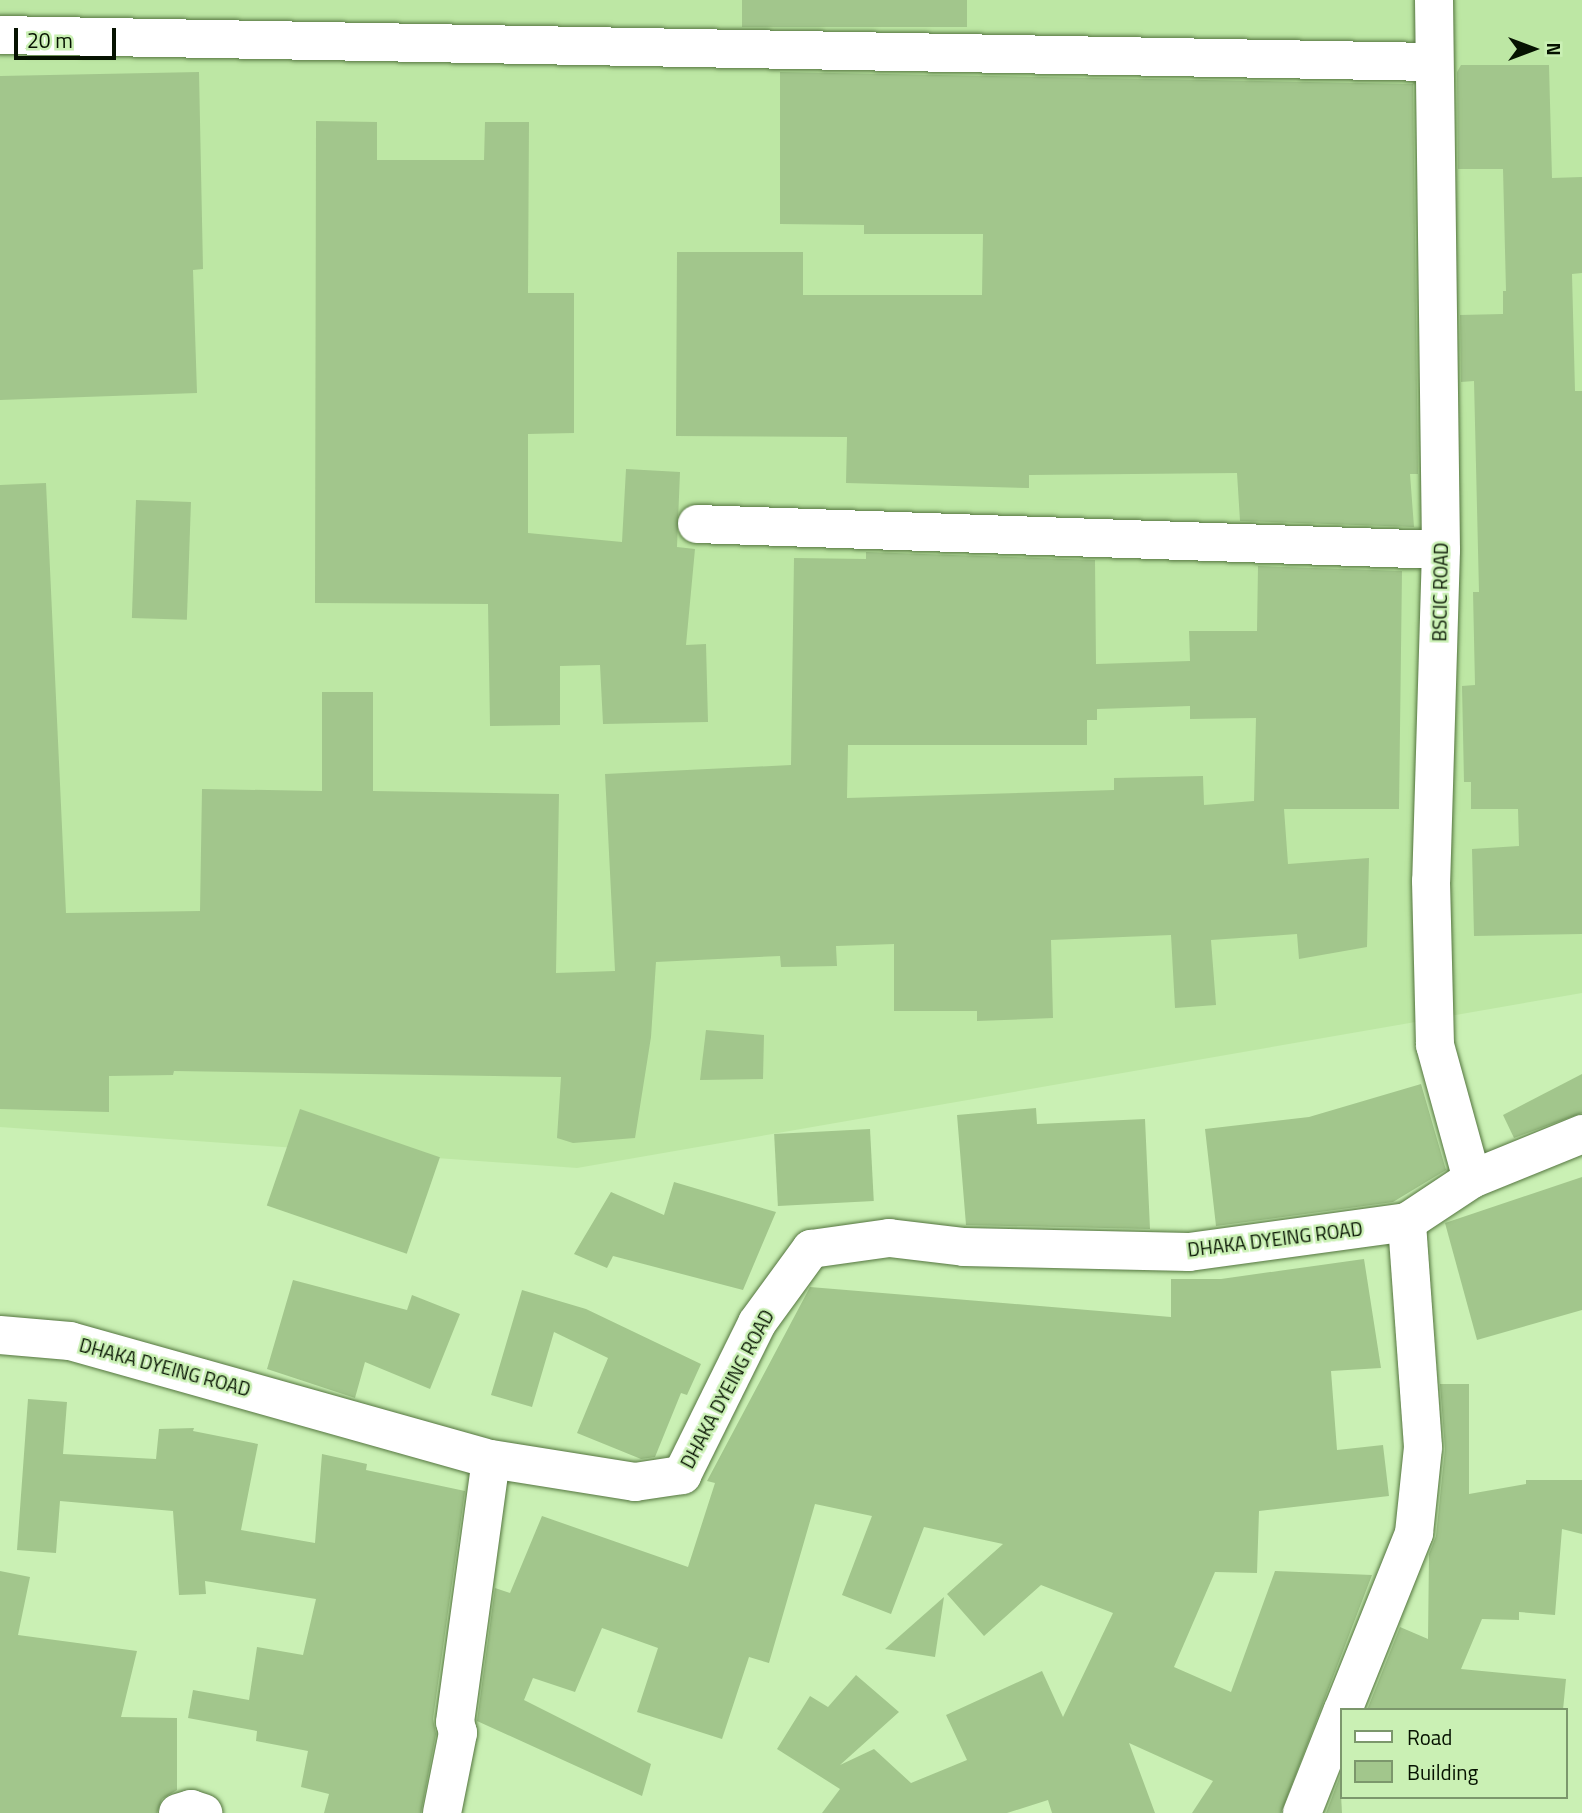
<!DOCTYPE html>
<html>
<head>
<meta charset="utf-8">
<style>
	body { margin:0 }
	#map { position:relative; width:1582px; height:1813px; overflow:hidden; background:#caf0b4; font-family:"Titillium Web",sans-serif }
	div>[style] { position:absolute }
	.built>* { inset:0; background:#bde7a4 }
	.building>* { inset:0; background:#a2c68c; transform-origin:0 0 }
	.roads { filter:drop-shadow(0 0 2px #54753f) drop-shadow(0 0 2px #54753f) }
	.minor>* { height:38px; margin:-19px; padding:0 19px; transform-origin:19px; border-radius:19px; background:#fff }
	span { translate:-50% -50%; white-space:nowrap; text-align:center; line-height:1.15; -webkit-text-stroke:5px #caf0b4; paint-order:stroke }
	.street-label { font-size:19px; color:#061201 }
	.legend { position:absolute; left:1340px; top:1708px; width:228px; height:91px; box-sizing:border-box; background:#caf0b4; border:2px solid #7c976c; margin:0; padding:9px 12px; list-style:none; font-size:21px; color:#061201 }
	.legend li { display:flex; align-items:center; gap:14px; height:35px }
	.legend b { width:35px; border:2px solid #7c976c }
	.north { position:absolute; left:1498px; top:14px; width:70px; height:70px; -webkit-text-stroke:5px #caf0b4; paint-order:stroke; rotate:90deg; font-size:19px; font-weight:700; line-height:28px; text-align:center; color:#061201 }
	.north::after { content:''; display:block; margin:auto; width:24px; height:32px; background:#061201; clip-path:polygon(50% 0,100% 100%,50% 72%,0 100%) }
	.scale { position:absolute; left:14px; top:28px; width:102px; height:32px; box-sizing:border-box; border:4px solid #061201; border-top:0; padding-left:9px; font-size:21px; line-height:24px; white-space:nowrap; color:#061201; -webkit-text-stroke:5px #caf0b4; paint-order:stroke }
</style>
</head>
<body>
<div id="map">
	<div class="built">
		<div style="clip-path:polygon(0 0,1582px 0,1582px 993px,577px 1168px,0 1127px)"></div>
	</div>
	<div class="building">
		<div style="left:742px;top:0;width:225px;height:27px"></div>
		<div style="clip-path:polygon(1461px 65px,1549px 65px,1552px 178px,1582px 177px,1582px 273px,1572px 274px,1575px 391px,1582px 391px,1582px 934px,1474px 936px,1472px 849px,1519px 846px,1518px 809px,1471px 809px,1471px 782px,1464px 782px,1462px 686px,1475px 685px,1473px 592px,1479px 592px,1474px 381px,1461px 382px,1460px 315px,1503px 314px,1503px 291px,1506px 291px,1503px 169px,1458px 169px,1457px 72px)"></div>
		<div style="clip-path:polygon(199px 72px,203px 269px,193px 270px,197px 393px,0 400px,0 76px)"></div>
		<div style="clip-path:polygon(780px 72px,1413px 84px,1418px 474px,1410px 474px,1414px 527px,1240px 521px,1237px 473px,1029px 475px,1029px 488px,846px 483px,847px 437px,676px 436px,677px 252px,803px 252px,803px 295px,982px 295px,983px 234px,864px 234px,864px 225px,780px 224px)"></div>
		<div style="clip-path:polygon(316px 121px,377px 122px,377px 160px,484px 160px,485px 122px,529px 122px,528px 293px,574px 293px,574px 433px,528px 434px,528px 533px,622px 542px,626px 469px,680px 472px,677px 547px,695px 549px,686px 645px,706px 644px,708px 722px,603px 724px,600px 665px,560px 666px,560px 725px,490px 726px,488px 604px,315px 603px)"></div>
		<div style="clip-path:polygon(evenodd,46px 483px,66px 913px,200px 911px,202px 789px,322px 791px,322px 692px,373px 692px,373px 791px,559px 794px,556px 973px,615px 971px,605px 774px,791px 765px,794px 558px,866px 559px,866px 552px,1095px 560px,1096px 664px,1190px 661px,1189px 631px,1257px 631px,1258px 566px,1402px 571px,1399px 809px,1284px 809px,1288px 864px,1369px 858px,1367px 947px,1299px 959px,1297px 934px,1211px 940px,1216px 1005px,1175px 1008px,1171px 935px,1051px 940px,1053px 1018px,977px 1021px,977px 1011px,894px 1011px,894px 944px,836px 946px,837px 966px,781px 967px,780px 956px,656px 962px,651px 1037px,635px 1138px,573px 1143px,557px 1138px,561px 1077px,174px 1071px,173px 1075px,109px 1076px,109px 1112px,0 1109px,0 485px,46px 483px,1190px 706px,1190px 719px,1256px 718px,1254px 801px,1204px 805px,1203px 776px,1114px 778px,1114px 790px,847px 798px,848px 745px,1087px 745px,1087px 720px,1097px 720px,1097px 709px,1190px 706px)"></div>
		<div style="left:136px;top:500px;width:55px;height:118px;rotate:2deg"></div>
		<div style="clip-path:polygon(706px 1030px,764px 1035px,763px 1079px,700px 1080px)"></div>
		<div style="clip-path:polygon(1582px 1074px,1582px 1113px,1514px 1138px,1503px 1115px)"></div>
		<div style="clip-path:polygon(1421px 1084px,1446px 1170px,1393px 1202px,1216px 1226px,1205px 1129px,1309px 1117px)"></div>
		<div style="clip-path:polygon(1036px 1108px,1037px 1124px,1145px 1119px,1150px 1229px,966px 1225px,957px 1115px)"></div>
		<div style="left:300px;top:1109px;width:148px;height:102px;rotate:19deg"></div>
		<div style="left:870px;top:1129px;width:72px;height:96px;rotate:87deg"></div>
		<div style="clip-path:polygon(1582px 1177px,1582px 1310px,1477px 1340px,1445px 1223px)"></div>
		<div style="clip-path:polygon(674px 1182px,776px 1212px,743px 1290px,613px 1256px,607px 1268px,574px 1254px,611px 1192px,664px 1215px)"></div>
		<div style="clip-path:polygon(1364px 1259px,1381px 1368px,1331px 1371px,1337px 1450px,1383px 1445px,1389px 1496px,1259px 1511px,1257px 1573px,1215px 1572px,1174px 1667px,1231px 1692px,1275px 1571px,1372px 1575px,1281px 1813px,1192px 1813px,1213px 1781px,1129px 1743px,1155px 1813px,1052px 1813px,1048px 1800px,1007px 1813px,822px 1813px,840px 1789px,777px 1749px,810px 1696px,828px 1707px,856px 1675px,899px 1712px,840px 1765px,874px 1749px,911px 1783px,967px 1760px,946px 1715px,1042px 1671px,1063px 1717px,1113px 1613px,1041px 1585px,984px 1636px,947px 1594px,1003px 1544px,924px 1527px,891px 1614px,842px 1595px,872px 1516px,815px 1504px,769px 1663px,749px 1657px,722px 1739px,637px 1712px,658px 1648px,602px 1628px,575px 1692px,533px 1678px,524px 1700px,651px 1764px,642px 1796px,477px 1721px,495px 1588px,510px 1593px,542px 1516px,688px 1567px,715px 1483px,707px 1481px,810px 1287px,1171px 1317px,1171px 1279px,1221px 1279px)"></div>
		<div style="clip-path:polygon(293px 1280px,407px 1310px,412px 1295px,460px 1314px,430px 1389px,365px 1362px,355px 1398px,267px 1369px)"></div>
		<div style="clip-path:polygon(522px 1290px,586px 1309px,701px 1364px,687px 1395px,681px 1393px,655px 1457px,641px 1459px,577px 1433px,608px 1358px,554px 1332px,532px 1407px,491px 1395px)"></div>
		<div style="clip-path:polygon(1440px 1384px,1469px 1384px,1469px 1494px,1526px 1484px,1526px 1480px,1582px 1480px,1582px 1534px,1562px 1529px,1555px 1615px,1519px 1612px,1519px 1620px,1482px 1619px,1461px 1669px,1566px 1679px,1563px 1710px,1367px 1710px,1400px 1627px,1428px 1639px,1429px 1554px,1436px 1536px,1445px 1449px)"></div>
		<div style="clip-path:polygon(28px 1399px,67px 1402px,63px 1454px,156px 1459px,159px 1429px,194px 1428px,193px 1431px,258px 1444px,241px 1530px,315px 1543px,322px 1454px,367px 1464px,366px 1470px,465px 1491px,433px 1719px,436px 1734px,421px 1813px,324px 1813px,329px 1794px,301px 1787px,308px 1751px,256px 1741px,257px 1731px,188px 1718px,193px 1690px,249px 1700px,257px 1647px,303px 1655px,316px 1599px,205px 1581px,206px 1594px,179px 1595px,173px 1511px,60px 1501px,56px 1553px,17px 1550px)"></div>
		<div style="clip-path:polygon(0 1571px,30px 1577px,18px 1635px,137px 1651px,121px 1717px,177px 1718px,177px 1790px,162px 1799px,157px 1813px,0 1813px)"></div>
		<div style="clip-path:polygon(944px 1597px,935px 1657px,885px 1649px)"></div>
		<div style="clip-path:polygon(1340px 1776px,1342px 1813px,1326px 1813px)"></div>
	</div>
	<div class="roads">
		<div class="minor">
			<div style="left:1434px;top:0;width:550px;rotate:89.27deg"></div>
			<div style="left:1441px;top:550px;width:331px;rotate:91.7deg"></div>
			<div style="left:1431px;top:881px;width:164px;rotate:88.6deg"></div>
			<div style="left:1435px;top:1045px;width:139px;rotate:74.6deg"></div>
			<div style="left:0;top:35px;width:1431px;rotate:1.08deg"></div>
			<div style="left:697px;top:524px;width:744px;rotate:2deg"></div>
			<div style="left:0;top:1335px;width:70px;rotate:4.9deg"></div>
			<div style="left:70px;top:1341px;width:437px;rotate:15.7deg"></div>
			<div style="left:491px;top:1459px;width:146px;rotate:9.1deg"></div>
			<div style="left:635px;top:1482px;width:48px;rotate:-8.5deg"></div>
			<div style="left:682px;top:1475px;width:169px;rotate:-63.7deg"></div>
			<div style="left:757px;top:1323px;width:92px;rotate:-53.9deg"></div>
			<div style="left:811px;top:1249px;width:79px;rotate:-8deg"></div>
			<div style="left:889px;top:1238px;width:76px;rotate:6.8deg"></div>
			<div style="left:964px;top:1247px;width:225px;rotate:1.3deg"></div>
			<div style="left:1189px;top:1252px;width:220px;rotate:-7.8deg"></div>
			<div style="left:1407px;top:1222px;width:78px;rotate:-33.5deg"></div>
			<div style="left:1472px;top:1179px;width:119px;rotate:-22.2deg"></div>
			<div style="left:1343px;top:1710px;width:191px;rotate:-68.1deg"></div>
			<div style="left:1414px;top:1533px;width:86px;rotate:-84deg"></div>
			<div style="left:1423px;top:1447px;width:226px;rotate:-94.1deg"></div>
			<div style="left:178px;top:1813px;width:14px;rotate:-17deg"></div>
			<div style="left:191px;top:1809px;width:13px;rotate:18deg"></div>
			<div style="left:442px;top:1813px;width:82px;rotate:-78.7deg"></div>
			<div style="left:458px;top:1733px;width:11px;rotate:-105deg"></div>
			<div style="left:455px;top:1722px;width:265px;rotate:-82.2deg"></div>
			<div style="left:1302px;top:1813px;width:109px;rotate:-68.4deg"></div>
		</div>
	</div>
	<div class="street-label">
		<span style="left:1440px;top:592px;rotate:-89deg">BSCIC ROAD</span>
		<span style="left:1275px;top:1239px;rotate:-7deg">DHAKA DYEING ROAD</span>
		<span style="left:165px;top:1367px;rotate:15deg">DHAKA DYEING ROAD</span>
		<span style="left:727px;top:1389px;rotate:-62deg">DHAKA DYEING ROAD</span>
	</div>
	<ul class="legend">
	<li><b style="height:9px;background:#fff"></b>Road</li>
	<li><b style="height:19px;background:#a2c68c"></b>Building</li>
	</ul>
	<div class="north">N</div>
	<div class="scale">20 m</div>
</div>
</body>
</html>
